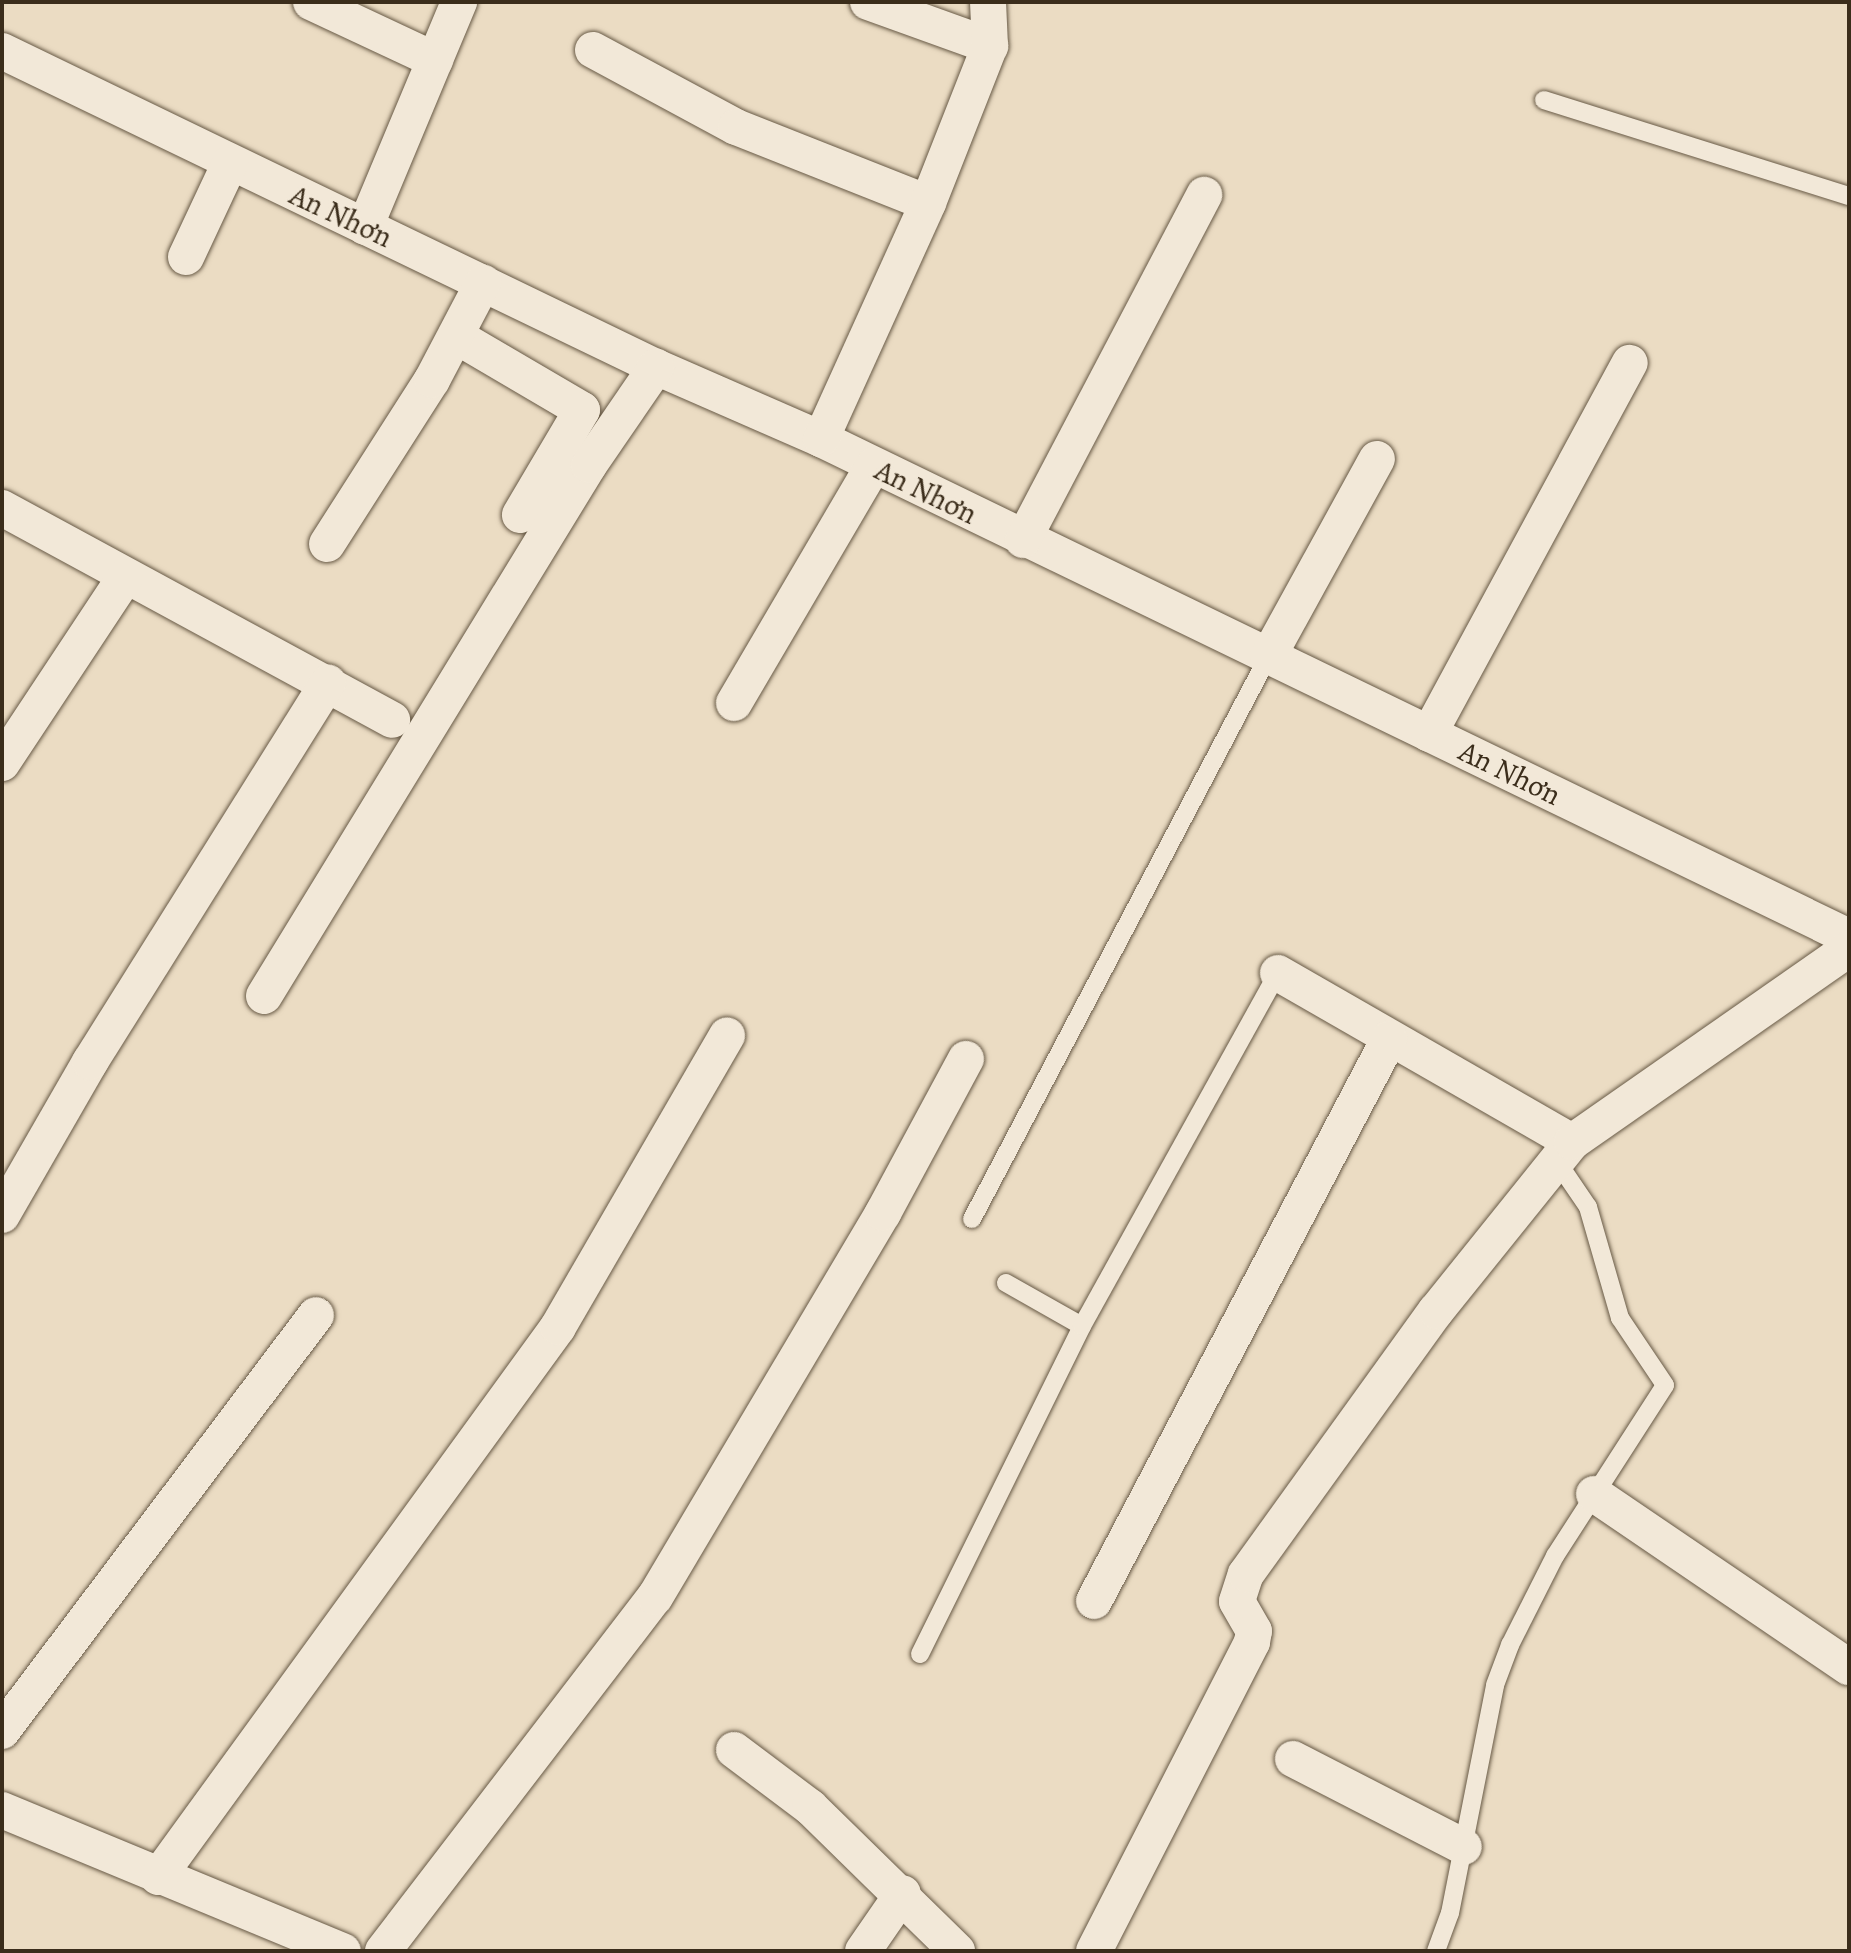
<!DOCTYPE html>
<html>
<head>
<meta charset="utf-8">
<style>
	body { margin:0 }
	#map { position:relative; width:1851px; height:1953px; overflow:hidden; background:#ebdcc3; font-family:Alegreya,serif }
	div>[style] { position:absolute }
	.roads { filter:drop-shadow(0 0 2px #675945) drop-shadow(0 0 2px #675945) }
	.lane>* { height:18px; margin:-9px; padding:0 9px; transform-origin:9px; border-radius:9px; background:#f2e8d8 }
	.street>* { height:36px; margin:-18px; padding:0 18px; transform-origin:18px; border-radius:18px; background:#f2e8d8 }
	span { translate:-50% -50%; white-space:nowrap; text-align:center; line-height:1.15; -webkit-text-stroke:6px #f2e8d8; paint-order:stroke }
	.street-label { font-size:30px; color:#3b2d1b }
	.frame { position:absolute; inset:0; border:4px solid #3b2d1b; pointer-events:none }
</style>
</head>
<body>
<div id="map">
	<div class="roads">
		<div class="lane">
			<div style="left:1544px;top:100px;width:320px;rotate:17.5deg"></div>
			<div style="left:972px;top:1219px;width:635px;rotate:-62.22deg"></div>
			<div style="left:1006px;top:1283px;width:87px;rotate:29.5deg"></div>
			<div style="left:920px;top:1654px;width:366px;rotate:-63.7deg"></div>
			<div style="left:1082px;top:1326px;width:404px;rotate:-61deg"></div>
			<div style="left:1436px;top:1951px;width:40px;rotate:-69.8deg"></div>
			<div style="left:1450px;top:1913px;width:232px;rotate:-78.8deg"></div>
			<div style="left:1495px;top:1685px;width:43px;rotate:-69.4deg"></div>
			<div style="left:1510px;top:1645px;width:100px;rotate:-63.2deg"></div>
			<div style="left:1555px;top:1556px;width:203px;rotate:-57.2deg"></div>
			<div style="left:1665px;top:1385px;width:81px;rotate:-123.9deg"></div>
			<div style="left:1620px;top:1318px;width:116px;rotate:-106.1deg"></div>
			<div style="left:1588px;top:1207px;width:57px;rotate:-124.2deg"></div>
		</div>
		<div class="street">
			<div style="left:311px;top:2px;width:137px;rotate:25.1deg"></div>
			<div style="left:868px;top:2px;width:130px;rotate:19.8deg"></div>
			<div style="left:593px;top:50px;width:162px;rotate:28.3deg"></div>
			<div style="left:736px;top:127px;width:206px;rotate:21.6deg"></div>
			<div style="left:2px;top:51px;width:726px;rotate:25.79deg"></div>
			<div style="left:656px;top:367px;width:180px;rotate:23.6deg"></div>
			<div style="left:821px;top:439px;width:1142px;rotate:25.85deg"></div>
			<div style="left:365px;top:227px;width:244px;rotate:-67.3deg"></div>
			<div style="left:186px;top:257px;width:104px;rotate:-64.9deg"></div>
			<div style="left:456px;top:336px;width:146px;rotate:30.4deg"></div>
			<div style="left:582px;top:410px;width:122px;rotate:120.6deg"></div>
			<div style="left:821px;top:439px;width:259px;rotate:-65.6deg"></div>
			<div style="left:928px;top:203px;width:169px;rotate:-68.5deg"></div>
			<div style="left:990px;top:46px;width:44px;rotate:-92.6deg"></div>
			<div style="left:2px;top:508px;width:444px;rotate:28.5deg"></div>
			<div style="left:1023px;top:540px;width:390px;rotate:-62.3deg"></div>
			<div style="left:327px;top:544px;width:195px;rotate:-57.4deg"></div>
			<div style="left:432px;top:380px;width:110px;rotate:-62.3deg"></div>
			<div style="left:1268px;top:657px;width:226px;rotate:-61.2deg"></div>
			<div style="left:734px;top:703px;width:275px;rotate:-59.6deg"></div>
			<div style="left:1429px;top:734px;width:422px;rotate:-61.6deg"></div>
			<div style="left:2px;top:763px;width:223px;rotate:-56.5deg"></div>
			<div style="left:1278px;top:973px;width:339px;rotate:29.9deg"></div>
			<div style="left:264px;top:996px;width:623px;rotate:-58.53deg"></div>
			<div style="left:589px;top:465px;width:119px;rotate:-55.6deg"></div>
			<div style="left:2px;top:1215px;width:177px;rotate:-60.1deg"></div>
			<div style="left:90px;top:1062px;width:448px;rotate:-57.9deg"></div>
			<div style="left:1594px;top:1494px;width:308px;rotate:34.2deg"></div>
			<div style="left:1094px;top:1601px;width:635px;rotate:-62.3deg"></div>
			<div style="left:2px;top:1731px;width:521px;rotate:-52.95deg"></div>
			<div style="left:734px;top:1750px;width:95px;rotate:36.9deg"></div>
			<div style="left:810px;top:1807px;width:206px;rotate:44.4deg"></div>
			<div style="left:1293px;top:1759px;width:192px;rotate:27.2deg"></div>
			<div style="left:2px;top:1810px;width:369px;rotate:22.5deg"></div>
			<div style="left:158px;top:1877px;width:680px;rotate:-53.97deg"></div>
			<div style="left:558px;top:1327px;width:337px;rotate:-59.9deg"></div>
			<div style="left:383px;top:1951px;width:446px;rotate:-52.5deg"></div>
			<div style="left:655px;top:1597px;width:447px;rotate:-59.3deg"></div>
			<div style="left:883px;top:1213px;width:175px;rotate:-61.7deg"></div>
			<div style="left:863px;top:1951px;width:70px;rotate:-55.4deg"></div>
			<div style="left:1094px;top:1951px;width:347px;rotate:-62.9deg"></div>
			<div style="left:1252px;top:1642px;width:11px;rotate:-80deg"></div>
			<div style="left:1254px;top:1631px;width:34px;rotate:-120deg"></div>
			<div style="left:1237px;top:1601px;width:28px;rotate:-72deg"></div>
			<div style="left:1246px;top:1574px;width:324px;rotate:-54.2deg"></div>
			<div style="left:1436px;top:1311px;width:217px;rotate:-51.2deg"></div>
			<div style="left:1572px;top:1142px;width:338px;rotate:-34.9deg"></div>
		</div>
	</div>
	<div class="street-label">
		<span style="left:341px;top:216px;rotate:25deg">An Nhơn</span>
		<span style="left:926px;top:492px;rotate:26deg">An Nhơn</span>
		<span style="left:1510px;top:773px;rotate:26deg">An Nhơn</span>
	</div>
	<div class="frame"></div>
</div>
</body>
</html>
